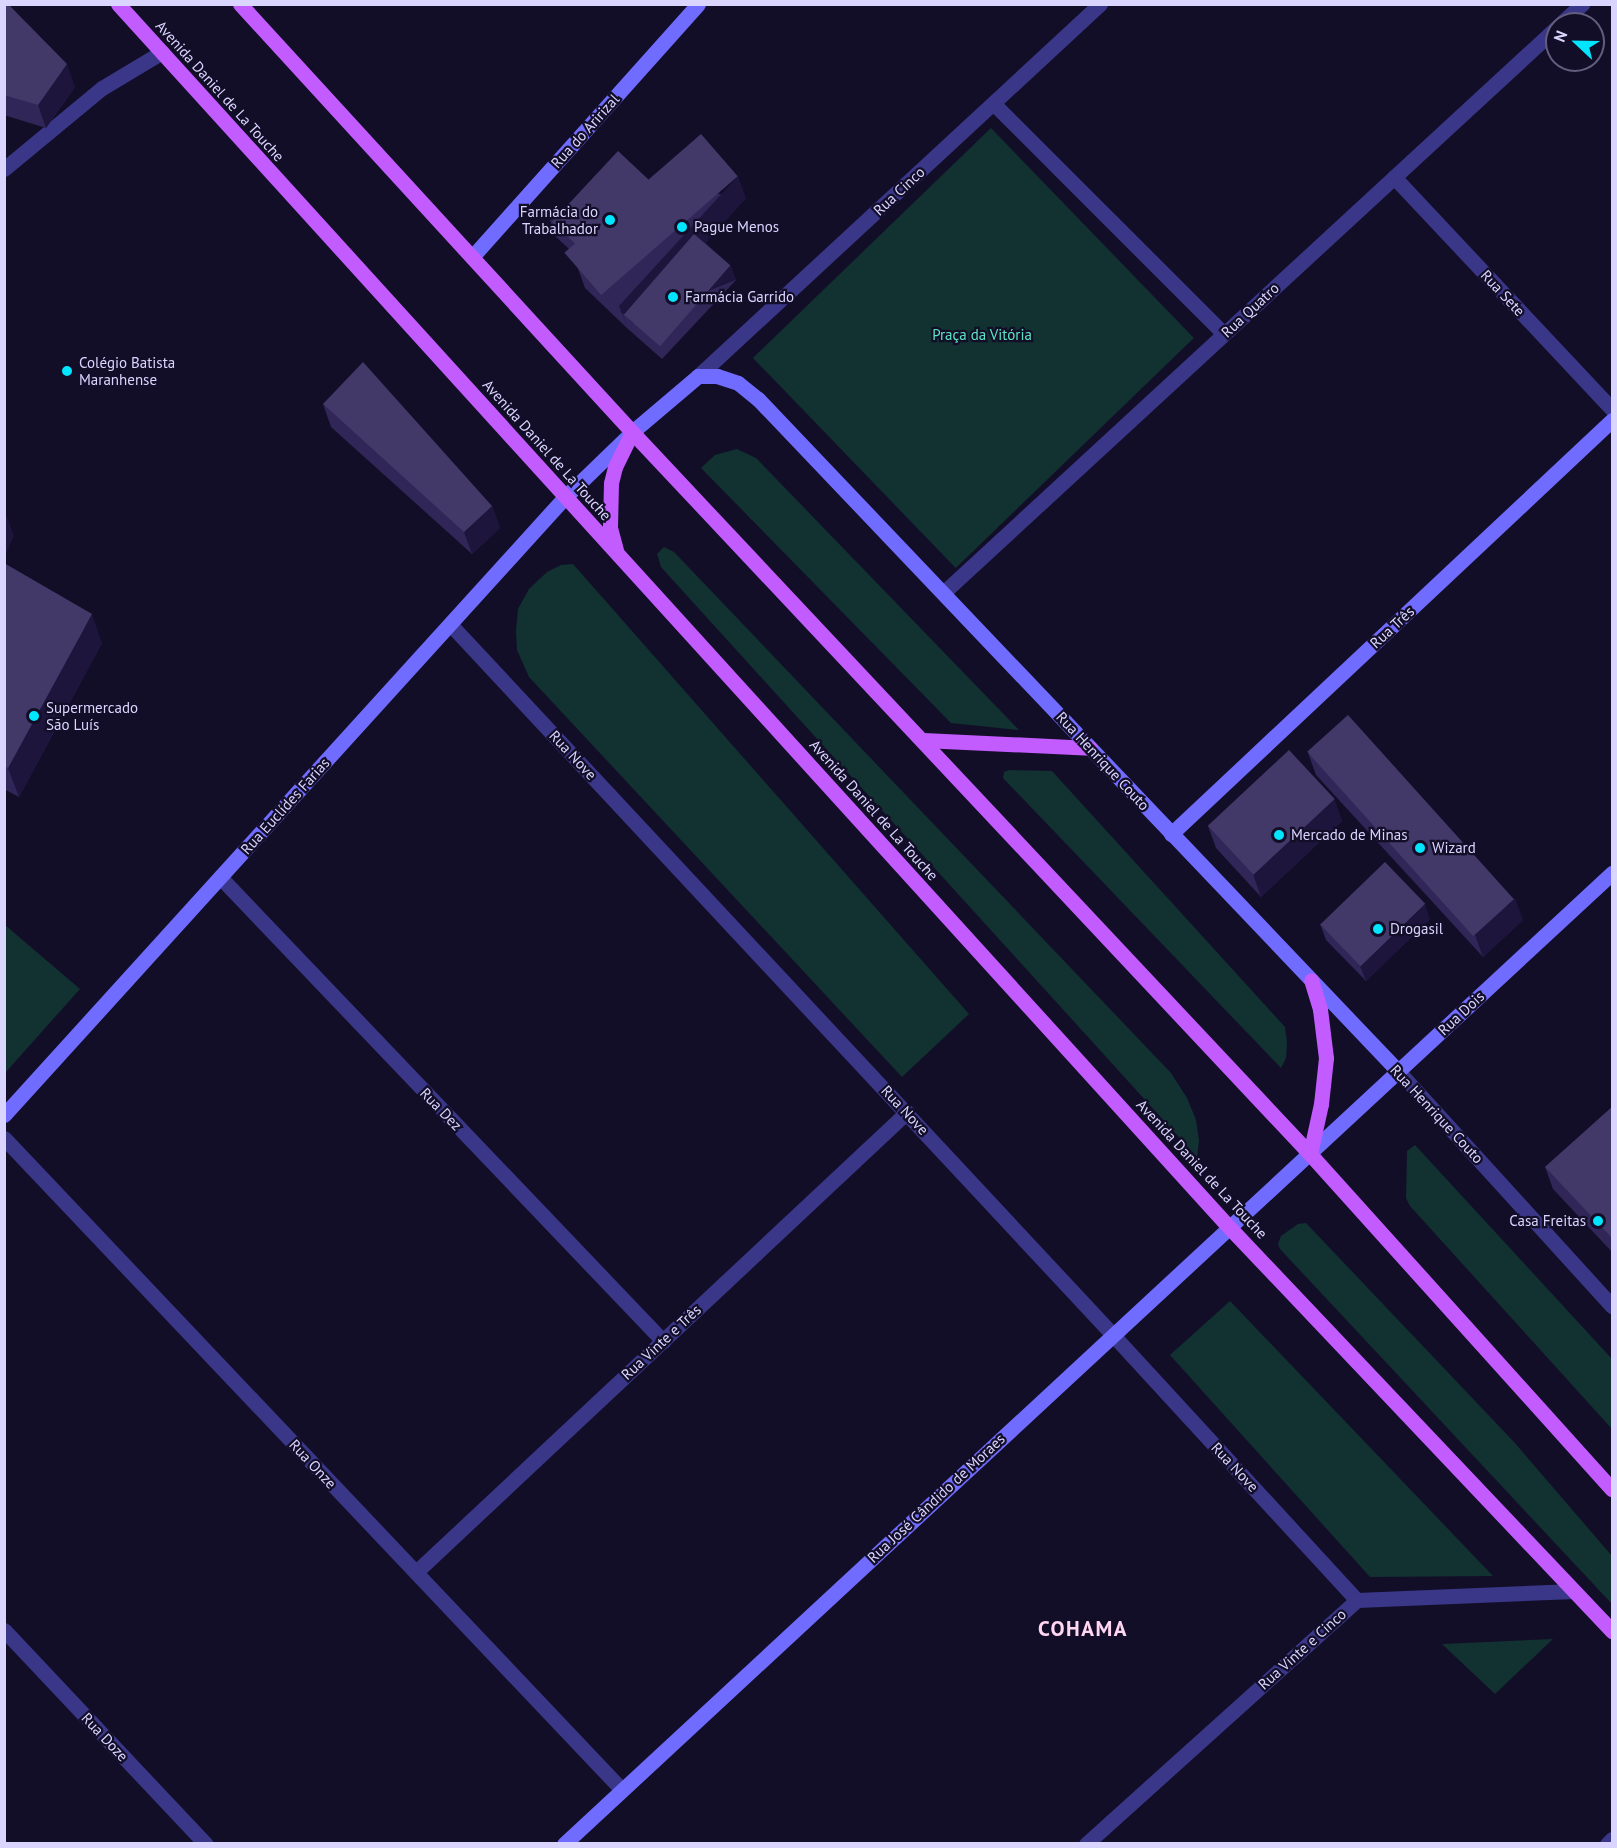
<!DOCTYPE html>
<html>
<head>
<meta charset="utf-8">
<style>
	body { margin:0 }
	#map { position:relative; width:1617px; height:1848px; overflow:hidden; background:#130e28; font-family:"PT Sans",sans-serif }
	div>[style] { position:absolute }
	.green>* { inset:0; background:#113231; transform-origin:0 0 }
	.service>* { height:15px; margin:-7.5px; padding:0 7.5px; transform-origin:7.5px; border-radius:7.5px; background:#3a3789 }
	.minor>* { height:15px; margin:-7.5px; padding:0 7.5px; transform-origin:7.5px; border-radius:7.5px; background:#3a3789 }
	.tertiary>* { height:15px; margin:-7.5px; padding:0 7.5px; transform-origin:7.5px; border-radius:7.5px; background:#3a3789 }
	.secondary>* { height:15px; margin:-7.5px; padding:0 7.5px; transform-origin:7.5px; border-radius:7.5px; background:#706cff }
	.primary>* { height:15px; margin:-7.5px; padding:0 7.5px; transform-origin:7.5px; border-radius:7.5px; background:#c25cff }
	.wall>* { inset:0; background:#302657 }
	.shaded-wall>* { inset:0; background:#1d153c; transform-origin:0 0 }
	.building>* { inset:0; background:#423969; transform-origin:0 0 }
	.dots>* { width:16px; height:16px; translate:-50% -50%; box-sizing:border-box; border:3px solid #130e28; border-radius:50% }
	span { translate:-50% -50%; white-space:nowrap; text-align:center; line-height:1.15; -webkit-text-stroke:4.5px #130e28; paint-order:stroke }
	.street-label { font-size:15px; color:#dad5ff }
	.poi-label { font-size:15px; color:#dad5ff }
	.right { translate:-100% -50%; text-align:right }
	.left { translate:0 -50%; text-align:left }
	.park-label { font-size:15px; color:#5ae6c3 }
	.district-label { font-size:21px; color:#ffd7f1; font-weight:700; letter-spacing:1.5px }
	.frame { position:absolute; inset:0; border:6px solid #dad5ff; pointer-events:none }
	.north { position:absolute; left:1545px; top:12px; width:60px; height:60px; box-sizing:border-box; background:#130e28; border:2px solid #635e7e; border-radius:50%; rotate:292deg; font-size:16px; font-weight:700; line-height:24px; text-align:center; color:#dad5ff }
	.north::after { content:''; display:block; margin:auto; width:21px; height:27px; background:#01e5ff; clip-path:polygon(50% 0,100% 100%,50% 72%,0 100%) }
</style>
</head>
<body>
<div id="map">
	<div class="green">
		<div style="left:991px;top:128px;width:292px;height:331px;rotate:46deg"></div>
		<div style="clip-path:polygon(737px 449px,756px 458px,1019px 730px,951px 723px,701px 468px,715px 455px)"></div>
		<div style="clip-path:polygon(664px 547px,674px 552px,1171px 1073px,1187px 1098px,1196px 1120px,1199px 1141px,1197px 1157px,661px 567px,657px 554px)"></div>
		<div style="clip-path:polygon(573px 564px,969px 1014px,902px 1077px,529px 677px,517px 650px,516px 631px,518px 609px,529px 589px,547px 572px,561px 565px)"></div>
		<div style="clip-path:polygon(1009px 770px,1052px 771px,1285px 1027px,1287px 1042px,1286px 1058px,1281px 1068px,1003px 778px,1004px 772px)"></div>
		<div style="clip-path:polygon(5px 925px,80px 989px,5px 1073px)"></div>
		<div style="clip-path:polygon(1415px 1145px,1612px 1359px,1612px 1429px,1410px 1206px,1406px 1198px,1407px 1151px)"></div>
		<div style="clip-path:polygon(1306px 1223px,1514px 1442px,1612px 1556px,1612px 1604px,1280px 1249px,1278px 1244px,1281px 1236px,1298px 1224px)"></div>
		<div style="clip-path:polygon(1230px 1301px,1493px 1576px,1370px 1577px,1170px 1355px)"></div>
		<div style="clip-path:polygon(1553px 1639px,1495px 1694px,1442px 1644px)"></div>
	</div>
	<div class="service">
		<div style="left:4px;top:169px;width:127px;rotate:-39.6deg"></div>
		<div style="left:102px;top:88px;width:70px;rotate:-31deg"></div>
		<div style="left:1607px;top:1844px;width:7px;rotate:-45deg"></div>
	</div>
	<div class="minor">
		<div style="left:1560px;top:24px;width:30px;rotate:-42deg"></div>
		<div style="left:994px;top:104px;width:325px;rotate:45deg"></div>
		<div style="left:1394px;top:177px;width:318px;rotate:46.8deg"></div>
		<div style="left:943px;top:593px;width:835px;rotate:-42.67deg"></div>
		<div style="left:450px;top:624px;width:972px;rotate:47deg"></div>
		<div style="left:220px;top:877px;width:642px;rotate:46.33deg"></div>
		<div style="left:1398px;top:1071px;width:318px;rotate:47.7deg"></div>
		<div style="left:416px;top:1572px;width:673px;rotate:-43.13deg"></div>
		<div style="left:4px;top:1630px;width:294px;rotate:46.7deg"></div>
		<div style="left:1086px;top:1844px;width:365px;rotate:-42deg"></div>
	</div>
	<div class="tertiary">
		<div style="left:698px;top:376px;width:548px;rotate:-42.78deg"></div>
		<div style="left:4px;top:1138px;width:898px;rotate:46.53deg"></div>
		<div style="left:1113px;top:1335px;width:360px;rotate:47.4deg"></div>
		<div style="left:1357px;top:1600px;width:217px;rotate:-2.4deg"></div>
	</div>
	<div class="secondary">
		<div style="left:472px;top:257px;width:339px;rotate:-48.2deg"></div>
		<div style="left:1171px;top:834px;width:605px;rotate:-43.19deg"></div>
		<div style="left:4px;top:1115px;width:835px;rotate:-47.77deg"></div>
		<div style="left:565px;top:497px;width:93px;rotate:-44.1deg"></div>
		<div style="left:632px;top:432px;width:87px;rotate:-40.3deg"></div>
		<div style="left:698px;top:376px;width:19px"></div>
		<div style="left:717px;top:376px;width:22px;rotate:18deg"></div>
		<div style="left:738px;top:383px;width:26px;rotate:39deg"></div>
		<div style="left:758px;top:399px;width:928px;rotate:46.4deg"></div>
		<div style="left:564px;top:1844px;width:1429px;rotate:-42.82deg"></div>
	</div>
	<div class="primary">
		<div style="left:118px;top:4px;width:1652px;rotate:47.75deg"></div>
		<div style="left:1229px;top:1227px;width:557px;rotate:46.53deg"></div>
		<div style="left:240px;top:4px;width:580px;rotate:47.51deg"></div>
		<div style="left:632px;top:432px;width:990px;rotate:46.8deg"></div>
		<div style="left:1310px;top:1154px;width:451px;rotate:48deg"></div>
		<div style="left:616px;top:550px;width:24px;rotate:-105deg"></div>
		<div style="left:610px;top:527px;width:44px;rotate:-88.7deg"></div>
		<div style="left:611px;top:483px;width:16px;rotate:-76deg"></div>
		<div style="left:615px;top:467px;width:39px;rotate:-64deg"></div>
		<div style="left:923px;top:740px;width:167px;rotate:2.7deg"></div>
		<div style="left:1310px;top:1154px;width:51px;rotate:-77.6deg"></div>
		<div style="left:1321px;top:1104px;width:46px;rotate:-83.8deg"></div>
		<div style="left:1326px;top:1058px;width:49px;rotate:-97deg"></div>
		<div style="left:1320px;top:1009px;width:30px;rotate:-107deg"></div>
	</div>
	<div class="wall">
		<div style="clip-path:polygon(4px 4px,75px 87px,46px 128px,4px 115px)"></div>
		<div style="clip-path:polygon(654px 184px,746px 198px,705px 243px,730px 265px,736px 280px,662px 359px,628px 329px,585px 288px,577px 266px,582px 261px,555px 236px,550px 220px)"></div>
		<div style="clip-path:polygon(323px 404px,492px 506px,500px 528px,472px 554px,331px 427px)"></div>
		<div style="clip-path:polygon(4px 563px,102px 643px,19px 797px,4px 789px)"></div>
		<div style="clip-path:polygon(1308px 753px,1523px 920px,1483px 957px,1316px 775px)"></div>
		<div style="clip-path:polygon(1334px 799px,1342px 821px,1261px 897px,1216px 848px,1208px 826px)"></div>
		<div style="clip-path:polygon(1430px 919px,1366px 981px,1326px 940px,1320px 924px)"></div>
		<div style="clip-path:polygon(1612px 1107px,1612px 1252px,1553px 1189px,1545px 1167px)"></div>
	</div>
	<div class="shaded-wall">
		<div style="clip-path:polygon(67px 64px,75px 87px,46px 128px,38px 105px)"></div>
		<div style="clip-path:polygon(738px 176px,746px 198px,633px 323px,622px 313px,628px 329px,619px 306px)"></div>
		<div style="left:730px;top:265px;width:16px;height:108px;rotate:68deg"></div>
		<div style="clip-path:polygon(492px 506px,500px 528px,472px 554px,464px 532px)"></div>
		<div style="clip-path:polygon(4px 509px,14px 536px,4px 558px)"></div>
		<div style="clip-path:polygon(92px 614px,102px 643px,19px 797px,8px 768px)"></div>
		<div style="clip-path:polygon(1334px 799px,1342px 821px,1261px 897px,1253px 874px)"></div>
		<div style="clip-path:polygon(1515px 898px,1523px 920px,1483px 957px,1475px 935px)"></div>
		<div style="clip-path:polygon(1425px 904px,1430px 919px,1366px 981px,1360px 966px)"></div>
	</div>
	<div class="building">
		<div style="clip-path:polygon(4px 4px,8px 4px,67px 64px,38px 105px,4px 95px)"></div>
		<div style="left:701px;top:134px;width:56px;height:181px;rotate:49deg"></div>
		<div style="left:618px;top:151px;width:49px;height:97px;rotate:43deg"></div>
		<div style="left:694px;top:234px;width:48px;height:107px;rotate:41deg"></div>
		<div style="clip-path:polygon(363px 362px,492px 506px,464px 532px,323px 404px)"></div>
		<div style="clip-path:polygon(4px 563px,92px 614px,8px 768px,4px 766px)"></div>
		<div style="left:1348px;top:715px;width:248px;height:55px;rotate:48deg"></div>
		<div style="left:1289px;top:750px;width:67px;height:111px;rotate:47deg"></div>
		<div style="left:1385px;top:862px;width:58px;height:90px;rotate:46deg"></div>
		<div style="clip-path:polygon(1612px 1107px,1612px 1238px,1545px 1167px)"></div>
	</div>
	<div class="dots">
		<div style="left:610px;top:220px;background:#01e5ff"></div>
		<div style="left:682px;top:227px;background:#01e5ff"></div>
		<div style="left:673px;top:297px;background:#01e5ff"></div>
		<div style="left:67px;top:371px;background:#01e5ff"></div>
		<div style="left:34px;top:716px;background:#01e5ff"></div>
		<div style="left:1279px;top:835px;background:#01e5ff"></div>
		<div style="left:1420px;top:848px;background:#01e5ff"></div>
		<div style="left:1378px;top:929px;background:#01e5ff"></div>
		<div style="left:1598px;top:1221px;background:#01e5ff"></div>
	</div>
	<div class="street-label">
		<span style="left:220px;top:91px;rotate:48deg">Avenida Daniel de La Touche</span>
		<span style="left:585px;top:131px;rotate:-48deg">Rua do Aririzal</span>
		<span style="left:899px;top:191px;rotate:-43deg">Rua Cinco</span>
		<span style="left:1503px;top:293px;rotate:47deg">Rua Sete</span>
		<span style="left:1250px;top:310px;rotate:-43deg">Rua Quatro</span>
		<span style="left:547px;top:450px;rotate:48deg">Avenida Daniel de La Touche</span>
		<span style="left:1392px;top:627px;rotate:-43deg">Rua Três</span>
		<span style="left:573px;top:755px;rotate:47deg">Rua Nove</span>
		<span style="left:1103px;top:761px;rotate:47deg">Rua Henrique Couto</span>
		<span style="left:285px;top:806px;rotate:-48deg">Rua Euclídes Farias</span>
		<span style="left:874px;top:810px;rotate:48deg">Avenida Daniel de La Touche</span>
		<span style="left:1461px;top:1013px;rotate:-43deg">Rua Dois</span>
		<span style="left:441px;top:1109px;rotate:46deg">Rua Dez</span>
		<span style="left:905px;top:1110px;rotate:47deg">Rua Nove</span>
		<span style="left:1437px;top:1114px;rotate:47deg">Rua Henrique Couto</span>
		<span style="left:1202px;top:1169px;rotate:47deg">Avenida Daniel de La Touche</span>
		<span style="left:661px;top:1342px;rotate:-43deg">Rua Vinte e Três</span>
		<span style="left:313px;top:1464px;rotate:47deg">Rua Onze</span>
		<span style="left:1235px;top:1467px;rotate:47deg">Rua Nove</span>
		<span style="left:936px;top:1498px;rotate:-43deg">Rua José Cândido de Moraes</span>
		<span style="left:1302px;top:1649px;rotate:-42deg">Rua Vinte e Cinco</span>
		<span style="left:105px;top:1737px;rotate:47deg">Rua Doze</span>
	</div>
	<div class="poi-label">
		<span class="right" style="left:598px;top:220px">Farmácia do<br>Trabalhador</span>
		<span class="left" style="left:694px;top:227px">Pague Menos</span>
		<span class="left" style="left:685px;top:297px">Farmácia Garrido</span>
		<span class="left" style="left:79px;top:371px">Colégio Batista<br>Maranhense</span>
		<span class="left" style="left:46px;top:716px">Supermercado<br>São Luís</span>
		<span class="left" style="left:1291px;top:835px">Mercado de Minas</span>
		<span class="left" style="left:1432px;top:848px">Wizard</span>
		<span class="left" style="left:1390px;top:929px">Drogasil</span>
		<span class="right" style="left:1586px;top:1221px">Casa Freitas</span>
	</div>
	<div class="park-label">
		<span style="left:982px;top:335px">Praça da Vitória</span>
	</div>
	<div class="district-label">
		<span style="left:1083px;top:1629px">COHAMA</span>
	</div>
	<div class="frame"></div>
	<div class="north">N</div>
</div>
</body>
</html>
